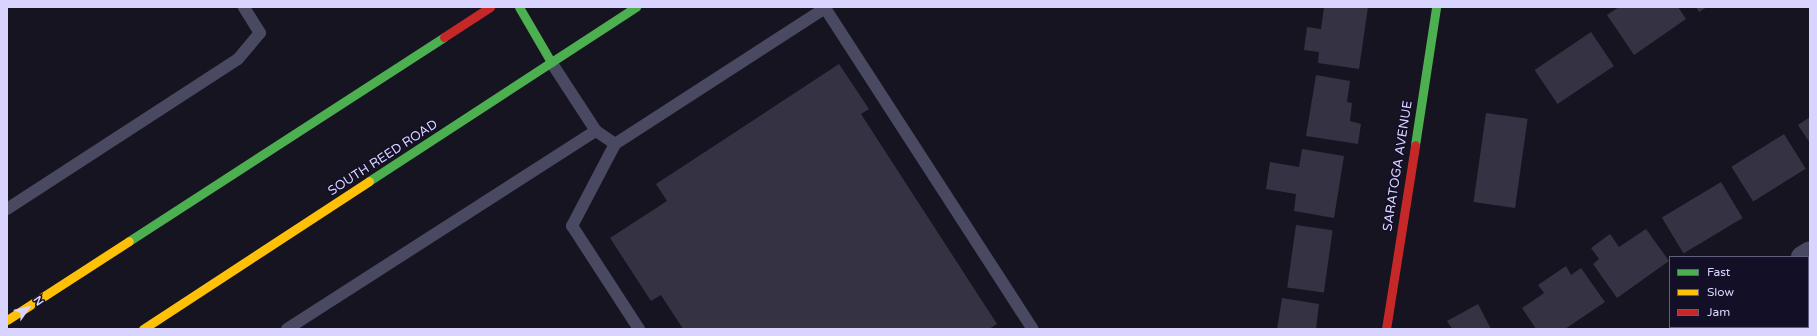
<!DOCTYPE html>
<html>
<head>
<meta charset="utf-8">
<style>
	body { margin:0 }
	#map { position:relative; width:1817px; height:336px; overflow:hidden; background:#161421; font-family:"Varela Round",sans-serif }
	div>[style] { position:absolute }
	.building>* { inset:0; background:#343243; transform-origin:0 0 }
	.lane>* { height:12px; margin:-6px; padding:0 6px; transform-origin:6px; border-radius:6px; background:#4a4962 }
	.street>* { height:22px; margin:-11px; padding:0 11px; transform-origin:11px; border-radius:11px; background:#4a4962 }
	.fast>* { height:9px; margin:-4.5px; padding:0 4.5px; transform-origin:4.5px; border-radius:4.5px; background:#4caf50 }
	.slow>* { height:9px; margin:-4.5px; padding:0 4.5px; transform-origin:4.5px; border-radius:4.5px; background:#ffc107 }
	.jam>* { height:9px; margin:-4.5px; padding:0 4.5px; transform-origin:4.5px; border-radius:4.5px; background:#c62828 }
	span { translate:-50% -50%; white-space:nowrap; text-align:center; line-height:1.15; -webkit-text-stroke:3px #130f26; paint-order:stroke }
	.street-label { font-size:13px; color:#d9d4ff }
	.frame { position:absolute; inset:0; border:8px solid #d9d4ff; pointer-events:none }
	.legend { position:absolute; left:1669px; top:256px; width:140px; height:72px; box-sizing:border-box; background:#130f26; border:1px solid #625e7d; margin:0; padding:5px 7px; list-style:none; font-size:12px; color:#d9d4ff }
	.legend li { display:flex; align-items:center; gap:8px; height:20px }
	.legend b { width:20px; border:1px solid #625e7d }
	.north { position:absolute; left:8px; top:288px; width:40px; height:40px; -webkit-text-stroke:3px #130f26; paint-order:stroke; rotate:56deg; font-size:11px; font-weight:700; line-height:16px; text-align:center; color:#d9d4ff }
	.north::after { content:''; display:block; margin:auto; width:14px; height:18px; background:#d9d4ff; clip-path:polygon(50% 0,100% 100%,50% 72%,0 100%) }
</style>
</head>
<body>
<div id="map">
	<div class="building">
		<div style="clip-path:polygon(1324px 7px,1368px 7px,1359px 69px,1318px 63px,1319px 52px,1304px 50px,1307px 27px,1321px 29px)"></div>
		<div style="clip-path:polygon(1619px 7px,1678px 7px,1686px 19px,1634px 55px,1607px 15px)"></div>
		<div style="clip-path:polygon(1696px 7px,1707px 7px,1699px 12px)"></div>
		<div style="left:1591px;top:32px;width:41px;height:68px;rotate:56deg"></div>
		<div style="clip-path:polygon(839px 64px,869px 109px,861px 114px,997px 324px,989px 329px,683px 329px,661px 295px,651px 301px,610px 238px,667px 201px,656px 184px)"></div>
		<div style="clip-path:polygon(1316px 75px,1350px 81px,1347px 102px,1352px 103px,1350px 121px,1361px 124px,1358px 144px,1306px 136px)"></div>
		<div style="left:1486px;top:113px;width:42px;height:90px;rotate:8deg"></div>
		<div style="clip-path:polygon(1810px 117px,1810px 143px,1798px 125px)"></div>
		<div style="left:1784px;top:134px;width:41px;height:62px;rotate:58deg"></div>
		<div style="clip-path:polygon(1302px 149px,1344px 156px,1334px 218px,1294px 211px,1296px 194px,1266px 189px,1270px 162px,1299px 167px)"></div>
		<div style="left:1721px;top:182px;width:42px;height:69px;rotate:59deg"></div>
		<div style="left:1296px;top:225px;width:37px;height:63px;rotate:8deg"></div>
		<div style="clip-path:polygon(1646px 229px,1669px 261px,1617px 298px,1593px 264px,1599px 259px,1591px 248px,1610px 234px,1619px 247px)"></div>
		<div style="clip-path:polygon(1566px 266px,1571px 275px,1581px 268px,1605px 302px,1565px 329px,1536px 329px,1522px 308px,1544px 293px,1538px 285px)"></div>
		<div style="clip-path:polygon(1282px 298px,1319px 304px,1316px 329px,1277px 329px)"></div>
		<div style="clip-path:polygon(1478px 304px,1491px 329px,1452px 329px,1447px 321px)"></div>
	</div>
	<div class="lane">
		<div style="left:596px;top:131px;width:23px;rotate:34deg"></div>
		<div style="left:7px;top:209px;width:275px;rotate:-33deg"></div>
		<div style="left:238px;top:59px;width:34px;rotate:-50deg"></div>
		<div style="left:260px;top:33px;width:31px;rotate:-122deg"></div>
		<div style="left:287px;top:329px;width:367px;rotate:-32.7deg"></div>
		<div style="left:596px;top:131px;width:82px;rotate:-123.1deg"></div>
		<div style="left:639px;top:329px;width:123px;rotate:-123deg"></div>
		<div style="left:572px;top:226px;width:93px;rotate:-62.3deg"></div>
		<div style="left:615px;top:144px;width:250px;rotate:-32.9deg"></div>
		<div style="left:825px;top:8px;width:382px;rotate:57.1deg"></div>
	</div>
	<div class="street">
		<div style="left:1802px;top:257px;width:9px;rotate:-32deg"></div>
		<div style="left:1690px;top:329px;width:4px;rotate:-34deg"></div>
	</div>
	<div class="fast">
		<div style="left:519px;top:7px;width:64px;rotate:59.8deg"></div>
		<div style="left:1415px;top:145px;width:140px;rotate:-81.3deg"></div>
		<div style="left:369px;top:181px;width:319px;rotate:-33.1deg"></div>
		<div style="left:129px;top:241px;width:375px;rotate:-32.9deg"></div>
	</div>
	<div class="slow">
		<div style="left:7px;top:320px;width:145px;rotate:-32.9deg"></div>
		<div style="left:143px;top:329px;width:270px;rotate:-33.2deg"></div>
	</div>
	<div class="jam">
		<div style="left:444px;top:37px;width:55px;rotate:-33.1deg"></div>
		<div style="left:1386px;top:329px;width:186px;rotate:-81deg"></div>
	</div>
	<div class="street-label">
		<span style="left:383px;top:158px;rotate:-33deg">SOUTH REED ROAD</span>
		<span style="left:1398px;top:166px;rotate:-81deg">SARATOGA AVENUE</span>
	</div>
	<div class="frame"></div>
	<ul class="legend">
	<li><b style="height:5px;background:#4caf50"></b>Fast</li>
	<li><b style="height:5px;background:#ffc107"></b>Slow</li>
	<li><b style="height:5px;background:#c62828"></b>Jam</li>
	</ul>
	<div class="north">N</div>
</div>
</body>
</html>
